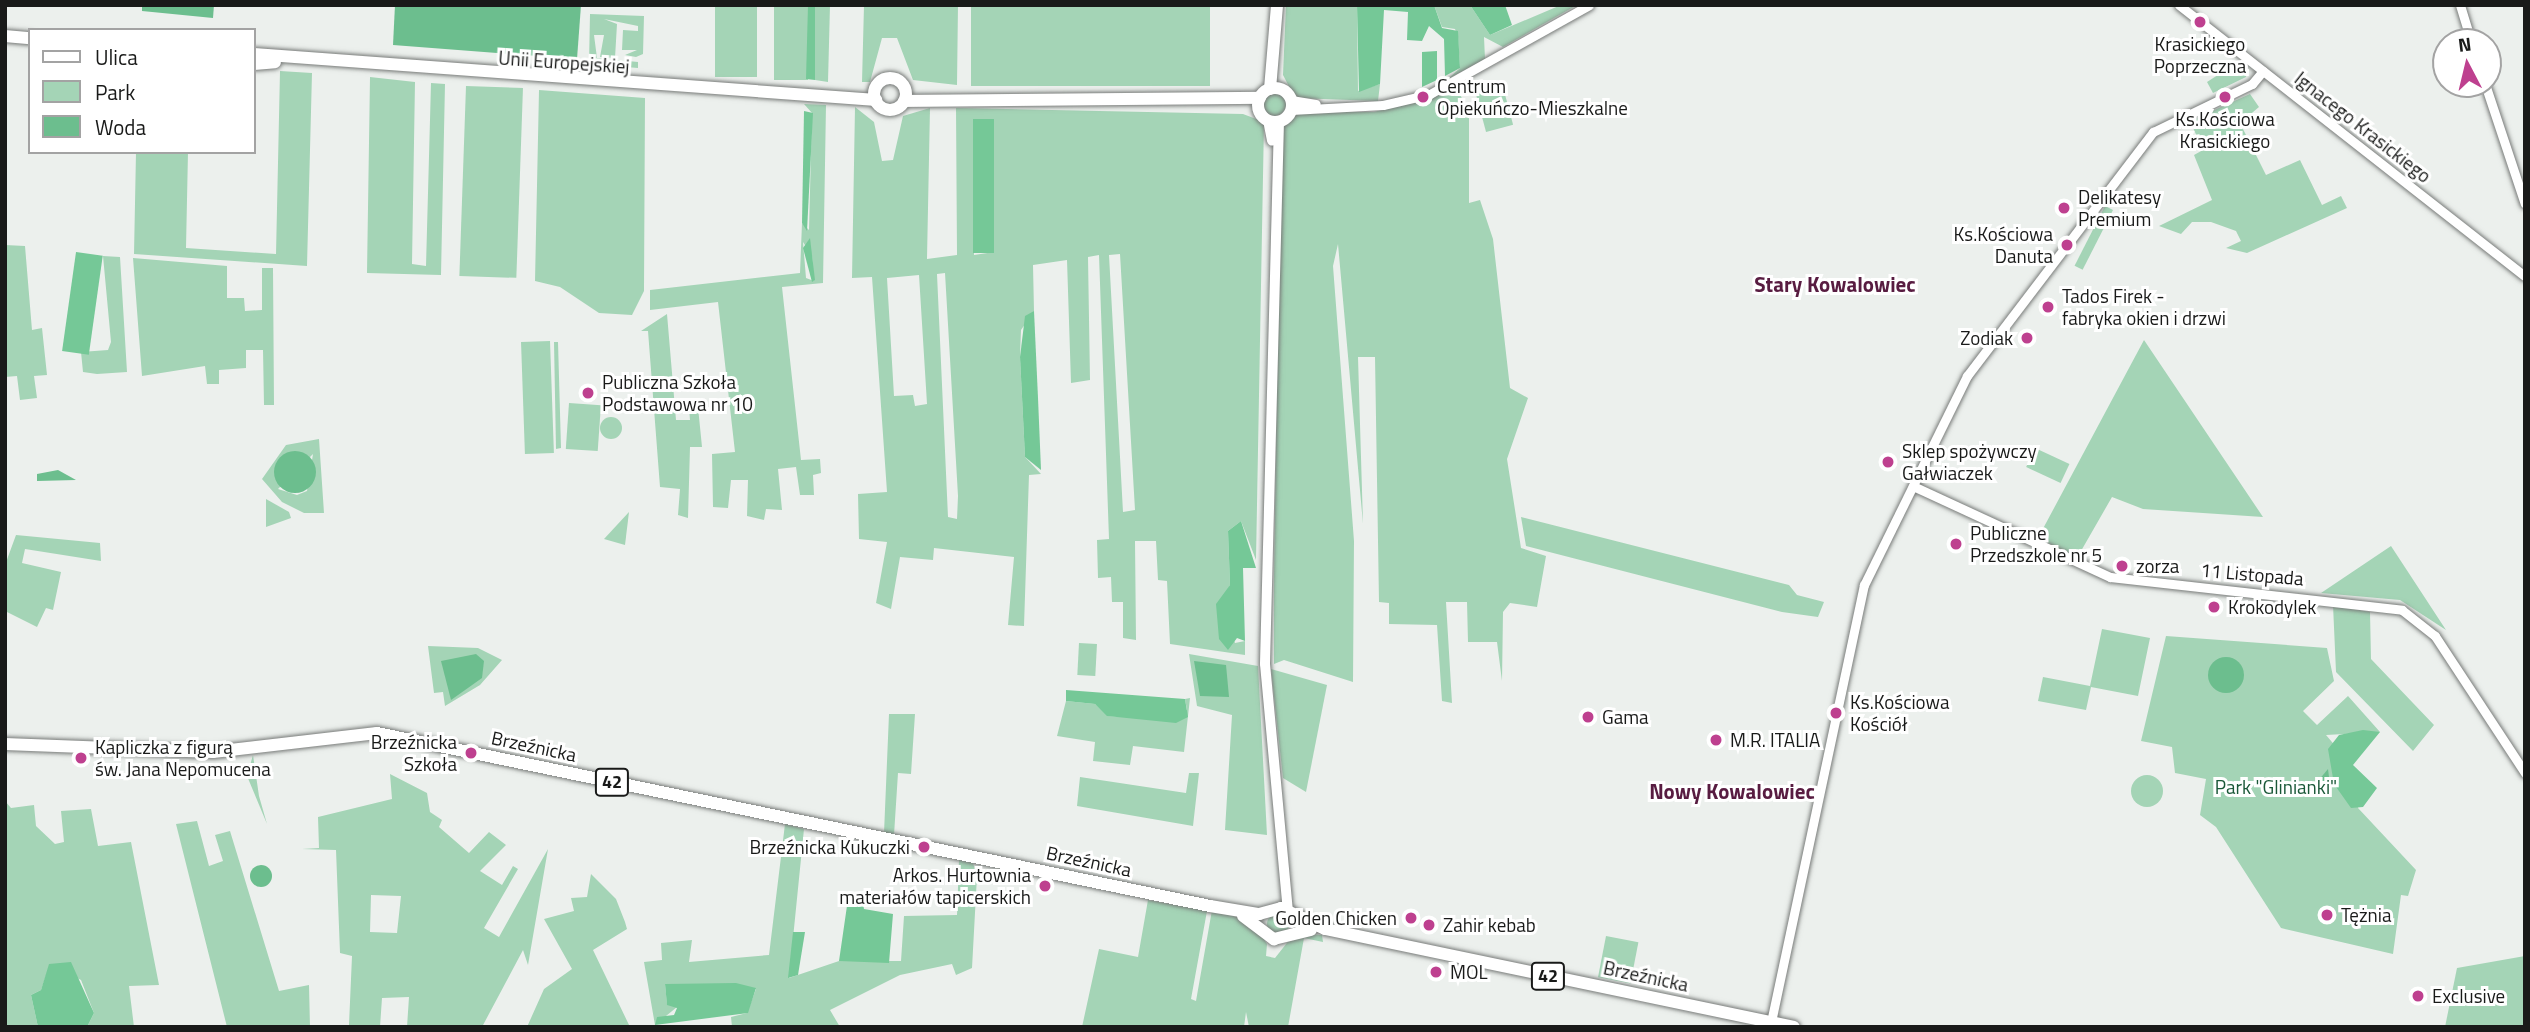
<!DOCTYPE html>
<html>
<head>
<meta charset="utf-8">
<style>
	body { margin:0 }
	#map { position:relative; width:2530px; height:1032px; overflow:hidden; background:#ecf0ed; font-family:"Titillium Web",sans-serif }
	div>[style] { position:absolute }
	.green>* { inset:0; background:#a4d4b6; transform-origin:0 0 }
	.round { border-radius:50% }
	.forest>* { inset:0; background:#75c897; transform-origin:0 0 }
	.water>* { inset:0; background:#6cbe8e }
	.roads { filter:drop-shadow(0 0 2px #787b79) drop-shadow(0 0 2px #787b79) }
	.tertiary>* { height:9px; margin:-4.5px; padding:0 4.5px; transform-origin:4.5px; border-radius:4.5px; background:#fff }
	.secondary>* { height:10px; margin:-5px; padding:0 5px; transform-origin:5px; border-radius:5px; background:#fff }
	.primary>* { height:12px; margin:-6px; padding:0 6px; transform-origin:6px; border-radius:6px; background:#fff }
	.primary>.ring { margin:-6px; padding:0; box-sizing:content-box; background:none; border:12px solid #fff; border-radius:50% }
	.dots>* { width:19px; height:19px; translate:-50% -50%; box-sizing:border-box; border:4px solid #fff; border-radius:50% }
	span { translate:-50% -50%; white-space:nowrap; text-align:center; line-height:1.15; -webkit-text-stroke:6px #fff; paint-order:stroke }
	.shield-label span { padding:2px 5px; background:#fff; border:2px solid; border-radius:5px; -webkit-text-stroke-width:0 }
	.shield-label { font-size:18px; color:#191a19; font-weight:700 }
	.poi-label { font-size:19px; color:#191a19 }
	.left { translate:0 -50%; text-align:left }
	.right { translate:-100% -50%; text-align:right }
	.street-label { font-size:19px; color:#191a19 }
	.park-label { font-size:19px; color:#195737 }
	.neighbourhood-label { font-size:21px; color:#581c41; font-weight:700 }
	.frame { position:absolute; inset:0; border:7px solid #191a19; pointer-events:none }
	.legend { position:absolute; left:28px; top:28px; width:228px; height:126px; box-sizing:border-box; background:#fff; border:2px solid #a3a3a3; margin:0; padding:9px 12px; list-style:none; font-size:21px; color:#191a19 }
	.legend li { display:flex; align-items:center; gap:14px; height:35px }
	.legend b { width:35px; border:2px solid #a3a3a3 }
	.north { position:absolute; left:2432px; top:28px; width:70px; height:70px; box-sizing:border-box; background:#fff; border:2px solid #a3a3a3; border-radius:50%; rotate:353deg; font-size:19px; font-weight:700; line-height:28px; text-align:center; color:#191a19 }
	.north::after { content:''; display:block; margin:auto; width:24px; height:32px; background:#be408f; clip-path:polygon(50% 0,100% 100%,50% 72%,0 100%) }
</style>
</head>
<body>
<div id="map">
	<div class="green">
		<div style="left:715px;top:5px;width:42px;height:72px"></div>
		<div style="left:774px;top:5px;width:34px;height:75px"></div>
		<div style="clip-path:polygon(815px 5px,830px 5px,828px 82px,815px 80px)"></div>
		<div style="clip-path:polygon(864px 5px,958px 5px,957px 85px,913px 80px,897px 38px,882px 38px,870px 82px,862px 82px)"></div>
		<div style="left:971px;top:5px;width:239px;height:81px"></div>
		<div style="clip-path:polygon(1286px 5px,1357px 5px,1358px 91px,1380px 84px,1378px 101px,1295px 98px,1283px 75px)"></div>
		<div style="clip-path:polygon(1434px 5px,1470px 5px,1490px 35px,1561px 5px,1577px 5px,1503px 47px,1484px 37px,1485px 59px,1448px 79px,1460px 68px,1458px 37px,1455px 29px,1442px 27px)"></div>
		<div style="clip-path:polygon(590px 14px,644px 16px,643px 54px,636px 57px,625px 55px,637px 50px,622px 50px,623px 30px,638px 31px,638px 26px,604px 19px,617px 24px,615px 58px,600px 57px,604px 35px,594px 35px,597px 58px,638px 62px,638px 68px,589px 64px)"></div>
		<div style="clip-path:polygon(2238px 62px,2248px 69px,2246px 77px,2213px 93px,2207px 82px)"></div>
		<div style="clip-path:polygon(280px 71px,312px 73px,307px 266px,134px 254px,136px 152px,188px 152px,186px 248px,276px 254px)"></div>
		<div style="clip-path:polygon(370px 77px,415px 82px,412px 264px,426px 266px,431px 83px,445px 84px,441px 275px,367px 273px)"></div>
		<div style="left:466px;top:86px;width:57px;height:190px;rotate:2deg"></div>
		<div style="left:1503px;top:87px;width:39px;height:28px;rotate:75deg"></div>
		<div style="clip-path:polygon(1458px 88px,1469px 118px,1469px 203px,1480px 200px,1493px 239px,1510px 388px,1528px 398px,1507px 459px,1521px 548px,1546px 556px,1537px 607px,1510px 603px,1503px 612px,1502px 681px,1497px 642px,1468px 642px,1467px 602px,1446px 602px,1452px 703px,1442px 701px,1437px 625px,1389px 624px,1389px 603px,1379px 602px,1375px 357px,1358px 357px,1363px 524px,1338px 244px,1333px 266px,1354px 541px,1353px 682px,1284px 660px,1274px 664px,1274px 576px,1281px 124px,1295px 112px,1374px 112px)"></div>
		<div style="clip-path:polygon(539px 90px,645px 98px,644px 291px,632px 315px,599px 313px,560px 287px,535px 281px)"></div>
		<div class="round" style="left:1262px;top:92px;width:24px;height:24px"></div>
		<div style="clip-path:polygon(2250px 94px,2259px 107px,2240px 123px,2266px 175px,2300px 160px,2322px 205px,2341px 196px,2347px 208px,2247px 253px,2226px 248px,2241px 241px,2236px 231px,2211px 222px,2192px 222px,2181px 234px,2159px 226px,2212px 200px,2194px 155px,2203px 150px,2190px 121px)"></div>
		<div style="clip-path:polygon(evenodd,804px 104px,826px 105px,823px 283px,782px 287px,801px 460px,820px 459px,821px 473px,813px 475px,814px 495px,800px 495px,796px 467px,778px 469px,782px 510px,766px 509px,764px 520px,747px 516px,748px 480px,731px 480px,728px 508px,713px 507px,712px 454px,735px 452px,718px 302px,650px 310px,650px 290px,800px 273px,802px 223px,809px 230px,812px 113px,804px 104px,803px 242px,812px 256px,814px 281px,806px 278px,803px 242px)"></div>
		<div style="clip-path:polygon(evenodd,855px 107px,874px 122px,882px 161px,893px 160px,903px 116px,930px 108px,927px 259px,957px 255px,956px 108px,1243px 114px,1264px 122px,1256px 560px,1241px 521px,1228px 531px,1230px 585px,1223px 599px,1235px 643px,1245px 641px,1245px 655px,1170px 644px,1167px 581px,1158px 580px,1156px 541px,1135px 541px,1136px 640px,1123px 638px,1123px 602px,1112px 602px,1111px 577px,1098px 578px,1097px 540px,1109px 539px,1099px 255px,1088px 257px,1090px 380px,1071px 383px,1067px 260px,1033px 265px,1034px 311px,1021px 330px,1020px 357px,1025px 457px,1041px 474px,1029px 475px,1024px 626px,1008px 625px,1014px 557px,934px 548px,933px 560px,900px 557px,891px 609px,876px 603px,887px 542px,859px 539px,858px 494px,887px 492px,872px 277px,852px 278px,855px 107px,994px 119px,994px 252px,974px 255px,975px 128px,994px 119px,855px 107px,1120px 254px,1135px 510px,1123px 512px,1109px 255px,1120px 254px,855px 107px,945px 273px,958px 496px,957px 519px,948px 517px,937px 274px,945px 273px,855px 107px,919px 275px,927px 404px,915px 406px,913px 395px,894px 396px,887px 278px,919px 275px)"></div>
		<div style="left:2105px;top:206px;width:9px;height:67px;rotate:27deg"></div>
		<div style="clip-path:polygon(5px 245px,25px 246px,32px 330px,42px 328px,47px 375px,34px 376px,37px 398px,20px 400px,17px 376px,5px 377px)"></div>
		<div style="clip-path:polygon(103px 256px,120px 257px,127px 372px,97px 374px,83px 372px,81px 352px,108px 350px,111px 342px)"></div>
		<div style="clip-path:polygon(133px 258px,227px 266px,227px 298px,244px 298px,245px 311px,262px 310px,262px 268px,273px 268px,274px 405px,264px 405px,263px 350px,246px 350px,246px 368px,219px 370px,219px 384px,207px 384px,205px 366px,142px 376px)"></div>
		<div style="clip-path:polygon(667px 314px,676px 420px,690px 420px,689px 408px,698px 407px,702px 447px,690px 447px,688px 518px,678px 515px,680px 489px,660px 487px,648px 331px,641px 331px)"></div>
		<div style="clip-path:polygon(2144px 340px,2263px 517px,2143px 509px,2112px 497px,2077px 558px,2038px 538px)"></div>
		<div style="left:550px;top:341px;width:112px;height:29px;rotate:88deg"></div>
		<div style="clip-path:polygon(554px 342px,558px 342px,561px 448px,556px 449px)"></div>
		<div style="left:569px;top:403px;width:32px;height:46px;rotate:4deg"></div>
		<div class="round" style="left:600px;top:417px;width:22px;height:22px"></div>
		<div style="clip-path:polygon(evenodd,319px 439px,324px 513px,304px 513px,282px 502px,262px 479px,286px 445px,319px 439px,313px 454px,307px 491px,297px 495px,278px 489px,313px 454px)"></div>
		<div style="left:2035px;top:448px;width:38px;height:21px;rotate:25deg"></div>
		<div style="clip-path:polygon(266px 499px,289px 512px,291px 518px,266px 527px)"></div>
		<div style="clip-path:polygon(629px 512px,625px 545px,604px 539px)"></div>
		<div style="clip-path:polygon(1521px 517px,1789px 585px,1797px 595px,1824px 602px,1818px 617px,1782px 612px,1526px 546px)"></div>
		<div style="clip-path:polygon(16px 535px,100px 543px,101px 561px,25px 549px,22px 563px,61px 572px,53px 610px,46px 608px,37px 627px,5px 611px,5px 565px)"></div>
		<div style="clip-path:polygon(2391px 546px,2412px 578px,2446px 630px,2400px 600px,2321px 593px)"></div>
		<div style="clip-path:polygon(2333px 605px,2370px 612px,2371px 659px,2434px 725px,2413px 751px,2336px 672px)"></div>
		<div style="clip-path:polygon(2102px 629px,2150px 638px,2138px 696px,2091px 687px,2086px 710px,2038px 701px,2043px 677px,2090px 686px)"></div>
		<div style="clip-path:polygon(2166px 636px,2327px 648px,2334px 681px,2303px 711px,2317px 725px,2348px 696px,2380px 732px,2326px 735px,2365px 781px,2358px 808px,2416px 870px,2408px 896px,2401px 895px,2393px 954px,2281px 928px,2216px 827px,2200px 815px,2206px 779px,2175px 773px,2172px 747px,2141px 741px)"></div>
		<div style="left:1079px;top:643px;width:18px;height:32px;rotate:3deg"></div>
		<div style="clip-path:polygon(428px 646px,478px 648px,502px 660px,480px 685px,445px 706px,443px 692px,434px 693px)"></div>
		<div style="clip-path:polygon(1189px 654px,1258px 666px,1267px 835px,1225px 830px,1232px 715px,1197px 706px)"></div>
		<div style="clip-path:polygon(1271px 669px,1327px 685px,1306px 792px,1283px 778px)"></div>
		<div style="clip-path:polygon(1190px 698px,1184px 752px,1133px 746px,1130px 765px,1093px 761px,1095px 742px,1057px 736px,1066px 701px,1095px 704px,1108px 716px,1123px 717px,1187px 710px,1185px 699px)"></div>
		<div style="clip-path:polygon(889px 714px,915px 714px,911px 774px,898px 773px,894px 835px,884px 833px)"></div>
		<div style="clip-path:polygon(253px 755px,259px 796px,267px 824px,247px 776px)"></div>
		<div style="clip-path:polygon(1189px 773px,1199px 773px,1193px 826px,1077px 806px,1080px 777px,1186px 793px)"></div>
		<div style="clip-path:polygon(evenodd,390px 774px,427px 793px,430px 812px,442px 820px,439px 827px,469px 853px,489px 832px,506px 845px,480px 871px,502px 885px,513px 866px,518px 869px,484px 928px,499px 937px,548px 849px,528px 965px,523px 950px,482px 1027px,407px 1027px,409px 997px,382px 998px,380px 1027px,320px 1027px,349px 1025px,352px 956px,340px 953px,336px 850px,302px 849px,319px 848px,318px 817px,392px 799px,390px 774px,371px 895px,401px 896px,397px 933px,370px 932px,371px 895px)"></div>
		<div class="round" style="left:2131px;top:775px;width:32px;height:32px"></div>
		<div style="clip-path:polygon(5px 801px,11px 808px,34px 805px,36px 826px,55px 844px,64px 842px,61px 811px,91px 809px,98px 846px,131px 842px,159px 985px,129px 986px,134px 1027px,87px 1027px,94px 1013px,81px 980px,50px 964px,41px 990px,31px 995px,38px 1027px,5px 1027px)"></div>
		<div style="clip-path:polygon(197px 821px,209px 866px,223px 861px,215px 835px,230px 831px,279px 991px,309px 985px,310px 1027px,227px 1027px,176px 824px)"></div>
		<div style="clip-path:polygon(785px 824px,804px 829px,789px 978px,839px 961px,901px 961px,904px 916px,957px 915px,959px 860px,973px 863px,977px 876px,972px 968px,956px 975px,952px 964px,900px 975px,830px 1010px,840px 1027px,732px 1027px,731px 1017px,747px 1013px,756px 989px,665px 984px,667px 1004px,677px 1007px,655px 1025px,644px 962px,662px 960px,661px 943px,692px 940px,689px 962px,769px 955px)"></div>
		<div style="clip-path:polygon(591px 874px,616px 899px,625px 922px,627px 929px,593px 950px,630px 1027px,527px 1027px,544px 989px,572px 969px,544px 919px,574px 911px,571px 898px,587px 897px)"></div>
		<div style="clip-path:polygon(1148px 900px,1207px 911px,1191px 999px,1196px 1001px,1212px 910px,1253px 922px,1267px 944px,1266px 956px,1275px 958px,1294px 934px,1322px 935px,1323px 942px,1304px 938px,1288px 1027px,1249px 1027px,1246px 1012px,1244px 1027px,1082px 1027px,1099px 949px,1138px 957px)"></div>
		<div class="round" style="left:1267px;top:913px;width:22px;height:22px"></div>
		<div style="left:1606px;top:936px;width:33px;height:42px;rotate:11deg"></div>
		<div style="clip-path:polygon(2525px 956px,2525px 1027px,2445px 1027px,2457px 968px)"></div>
	</div>
	<div class="forest">
		<div style="clip-path:polygon(808px 5px,815px 5px,815px 80px,806px 79px)"></div>
		<div style="clip-path:polygon(1357px 5px,1434px 5px,1442px 28px,1458px 31px,1460px 68px,1445px 76px,1444px 39px,1429px 26px,1422px 41px,1407px 40px,1408px 12px,1384px 10px,1380px 84px,1359px 92px)"></div>
		<div style="clip-path:polygon(1470px 5px,1505px 5px,1512px 25px,1490px 35px)"></div>
		<div style="clip-path:polygon(1437px 51px,1437px 80px,1422px 87px,1422px 52px)"></div>
		<div style="clip-path:polygon(804px 111px,813px 113px,807px 231px,802px 223px)"></div>
		<div style="left:994px;top:119px;width:134px;height:21px;rotate:90deg"></div>
		<div style="clip-path:polygon(810px 238px,815px 280px,812px 282px,803px 248px)"></div>
		<div style="left:76px;top:252px;width:27px;height:100px;rotate:8deg"></div>
		<div style="clip-path:polygon(1034px 311px,1038px 398px,1041px 470px,1025px 457px,1020px 357px,1025px 316px)"></div>
		<div style="clip-path:polygon(1241px 521px,1256px 568px,1243px 568px,1245px 641px,1237px 638px,1228px 650px,1219px 639px,1216px 604px,1230px 585px,1228px 531px)"></div>
		<div style="clip-path:polygon(1066px 690px,1185px 699px,1188px 717px,1176px 723px,1107px 716px,1095px 704px,1066px 701px)"></div>
		<div style="clip-path:polygon(2363px 730px,2380px 732px,2353px 765px,2377px 788px,2363px 807px,2351px 808px,2334px 784px,2328px 749px,2339px 735px)"></div>
		<div style="clip-path:polygon(849px 892px,861px 893px,864px 909px,893px 914px,889px 963px,839px 961px)"></div>
		<div style="clip-path:polygon(793px 932px,805px 932px,798px 975px,788px 978px)"></div>
		<div style="clip-path:polygon(71px 962px,94px 1013px,87px 1027px,38px 1027px,31px 995px,41px 990px,49px 964px)"></div>
		<div style="clip-path:polygon(736px 983px,756px 988px,748px 1013px,655px 1025px,657px 1017px,674px 1015px,677px 1008px,667px 1005px,665px 984px)"></div>
	</div>
	<div class="water">
		<div style="clip-path:polygon(142px 5px,214px 5px,213px 18px,142px 11px)"></div>
		<div style="clip-path:polygon(395px 5px,581px 5px,577px 59px,393px 45px)"></div>
		<div class="round" style="left:274px;top:451px;width:42px;height:42px"></div>
		<div style="clip-path:polygon(58px 470px,76px 480px,37px 481px,37px 474px)"></div>
		<div style="clip-path:polygon(476px 654px,484px 661px,482px 678px,451px 700px,441px 661px)"></div>
		<div class="round" style="left:2208px;top:657px;width:36px;height:36px"></div>
		<div style="clip-path:polygon(1194px 661px,1226px 665px,1229px 697px,1200px 696px)"></div>
		<div style="clip-path:polygon(2328px 769px,2330px 785px,2321px 796px,2318px 781px)"></div>
		<div class="round" style="left:250px;top:865px;width:22px;height:22px"></div>
	</div>
	<div class="roads">
		<div class="tertiary">
			<div style="left:2179px;top:5px;width:439px;rotate:38.1deg"></div>
			<div style="left:2460px;top:5px;width:39px;rotate:73deg"></div>
			<div style="left:2485px;top:84px;width:126px;rotate:71.6deg"></div>
			<div style="left:1291px;top:100px;width:25px;rotate:9deg"></div>
			<div style="left:1291px;top:110px;width:92px;rotate:-3.1deg"></div>
			<div style="left:1383px;top:105px;width:48px;rotate:-13.2deg"></div>
			<div style="left:1430px;top:94px;width:182px;rotate:-29.2deg"></div>
			<div style="left:1913px;top:486px;width:217px;rotate:24.8deg"></div>
			<div style="left:2110px;top:577px;width:294px;rotate:6.4deg"></div>
			<div style="left:2402px;top:610px;width:42px;rotate:38.2deg"></div>
			<div style="left:2435px;top:636px;width:164px;rotate:56.7deg"></div>
			<div style="left:1771px;top:1022px;width:447px;rotate:-78deg"></div>
			<div style="left:1864px;top:585px;width:233px;rotate:-63.8deg"></div>
			<div style="left:1967px;top:376px;width:307px;rotate:-52.7deg"></div>
			<div style="left:2153px;top:132px;width:110px;rotate:-25.9deg"></div>
			<div style="left:2252px;top:84px;width:17px;rotate:-50deg"></div>
		</div>
		<div class="secondary">
			<div style="left:1268px;top:120px;width:21px;rotate:79deg"></div>
			<div style="left:1279px;top:121px;width:543px;rotate:91.48deg"></div>
			<div style="left:1265px;top:664px;width:249px;rotate:84.7deg"></div>
		</div>
		<div class="primary">
			<div style="left:5px;top:36px;width:25px;rotate:5deg"></div>
			<div style="left:254px;top:54px;width:624px;rotate:4.23deg"></div>
			<div style="left:254px;top:64px;width:21px;rotate:-5deg"></div>
			<div class="ring" style="left:874px;top:78px;width:20px;height:20px"></div>
			<div class="ring" style="left:1258px;top:88px;width:22px;height:22px"></div>
			<div style="left:1270px;top:89px;width:84px;rotate:-85.2deg"></div>
			<div style="left:904px;top:101px;width:356px;rotate:-0.5deg"></div>
			<div style="left:5px;top:744px;width:208px;rotate:2.2deg"></div>
			<div style="left:213px;top:752px;width:165px;rotate:-6.6deg"></div>
			<div style="left:377px;top:733px;width:851px;rotate:11.73deg"></div>
			<div style="left:1210px;top:906px;width:50px;rotate:9.3deg"></div>
			<div style="left:1259px;top:914px;width:23px;rotate:-15deg"></div>
			<div style="left:1281px;top:908px;width:49px;rotate:25.5deg"></div>
			<div style="left:1325px;top:929px;width:479px;rotate:11.8deg"></div>
			<div style="left:1243px;top:916px;width:39px;rotate:37deg"></div>
			<div style="left:1274px;top:939px;width:38px;rotate:-14deg"></div>
		</div>
	</div>
	<div class="dots">
		<div style="left:2200px;top:22px;background:#be408f"></div>
		<div style="left:1423px;top:97px;background:#be408f"></div>
		<div style="left:2225px;top:97px;background:#be408f"></div>
		<div style="left:2064px;top:208px;background:#be408f"></div>
		<div style="left:2067px;top:245px;background:#be408f"></div>
		<div style="left:2048px;top:307px;background:#be408f"></div>
		<div style="left:2027px;top:338px;background:#be408f"></div>
		<div style="left:588px;top:393px;background:#be408f"></div>
		<div style="left:1888px;top:462px;background:#be408f"></div>
		<div style="left:1956px;top:544px;background:#be408f"></div>
		<div style="left:2122px;top:566px;background:#be408f"></div>
		<div style="left:2214px;top:607px;background:#be408f"></div>
		<div style="left:1836px;top:713px;background:#be408f"></div>
		<div style="left:1588px;top:717px;background:#be408f"></div>
		<div style="left:1716px;top:740px;background:#be408f"></div>
		<div style="left:471px;top:753px;background:#be408f"></div>
		<div style="left:81px;top:758px;background:#be408f"></div>
		<div style="left:924px;top:847px;background:#be408f"></div>
		<div style="left:1045px;top:886px;background:#be408f"></div>
		<div style="left:2327px;top:915px;background:#be408f"></div>
		<div style="left:1411px;top:918px;background:#be408f"></div>
		<div style="left:1429px;top:925px;background:#be408f"></div>
		<div style="left:1436px;top:972px;background:#be408f"></div>
		<div style="left:2418px;top:996px;background:#be408f"></div>
	</div>
	<div class="shield-label">
		<span style="left:612px;top:782px">42</span>
		<span style="left:1548px;top:976px">42</span>
	</div>
	<div class="poi-label">
		<span style="left:2200px;top:55px">Krasickiego<br>Poprzeczna</span>
		<span class="left" style="left:1437px;top:97px">Centrum<br>Opiekuńczo-Mieszkalne</span>
		<span style="left:2225px;top:130px">Ks.Kościowa<br>Krasickiego</span>
		<span class="left" style="left:2078px;top:208px">Delikatesy<br>Premium</span>
		<span class="right" style="left:2053px;top:245px">Ks.Kościowa<br>Danuta</span>
		<span class="left" style="left:2062px;top:307px">Tados Firek -<br>fabryka okien i drzwi</span>
		<span class="right" style="left:2013px;top:338px">Zodiak</span>
		<span class="left" style="left:602px;top:393px">Publiczna Szkoła<br>Podstawowa nr 10</span>
		<span class="left" style="left:1902px;top:462px">Sklep spożywczy<br>Gałwiaczek</span>
		<span class="left" style="left:1970px;top:544px">Publiczne<br>Przedszkole nr 5</span>
		<span class="left" style="left:2136px;top:566px">zorza</span>
		<span class="left" style="left:2228px;top:607px">Krokodylek</span>
		<span class="left" style="left:1850px;top:713px">Ks.Kościowa<br>Kościół</span>
		<span class="left" style="left:1602px;top:717px">Gama</span>
		<span class="left" style="left:1730px;top:740px">M.R. ITALIA</span>
		<span class="right" style="left:457px;top:753px">Brzeźnicka<br>Szkoła</span>
		<span class="left" style="left:95px;top:758px">Kapliczka z figurą<br>św. Jana Nepomucena</span>
		<span class="right" style="left:910px;top:847px">Brzeźnicka Kukuczki</span>
		<span class="right" style="left:1031px;top:886px">Arkos. Hurtownia<br>materiałów tapicerskich</span>
		<span class="left" style="left:2341px;top:915px">Tężnia</span>
		<span class="right" style="left:1397px;top:918px">Golden Chicken</span>
		<span class="left" style="left:1443px;top:925px">Zahir kebab</span>
		<span class="left" style="left:1450px;top:972px">MOL</span>
		<span class="left" style="left:2432px;top:996px">Exclusive</span>
	</div>
	<div class="street-label">
		<span style="left:564px;top:62px;rotate:4deg">Unii Europejskiej</span>
		<span style="left:2363px;top:127px;rotate:38deg">Ignacego Krasickiego</span>
		<span style="left:2252px;top:574px;rotate:5deg">11 Listopada</span>
		<span style="left:534px;top:746px;rotate:12deg">Brzeźnicka</span>
		<span style="left:1089px;top:861px;rotate:12deg">Brzeźnicka</span>
		<span style="left:1646px;top:976px;rotate:12deg">Brzeźnicka</span>
	</div>
	<div class="park-label">
		<span style="left:2276px;top:787px">Park "Glinianki"</span>
	</div>
	<div class="neighbourhood-label">
		<span style="left:1835px;top:284px">Stary Kowalowiec</span>
		<span style="left:1732px;top:791px">Nowy Kowalowiec</span>
	</div>
	<div class="frame"></div>
	<ul class="legend">
	<li><b style="height:9px;background:#fff"></b>Ulica</li>
	<li><b style="height:19px;background:#a4d4b6"></b>Park</li>
	<li><b style="height:19px;background:#6cbe8e"></b>Woda</li>
	</ul>
	<div class="north">N</div>
</div>
</body>
</html>
